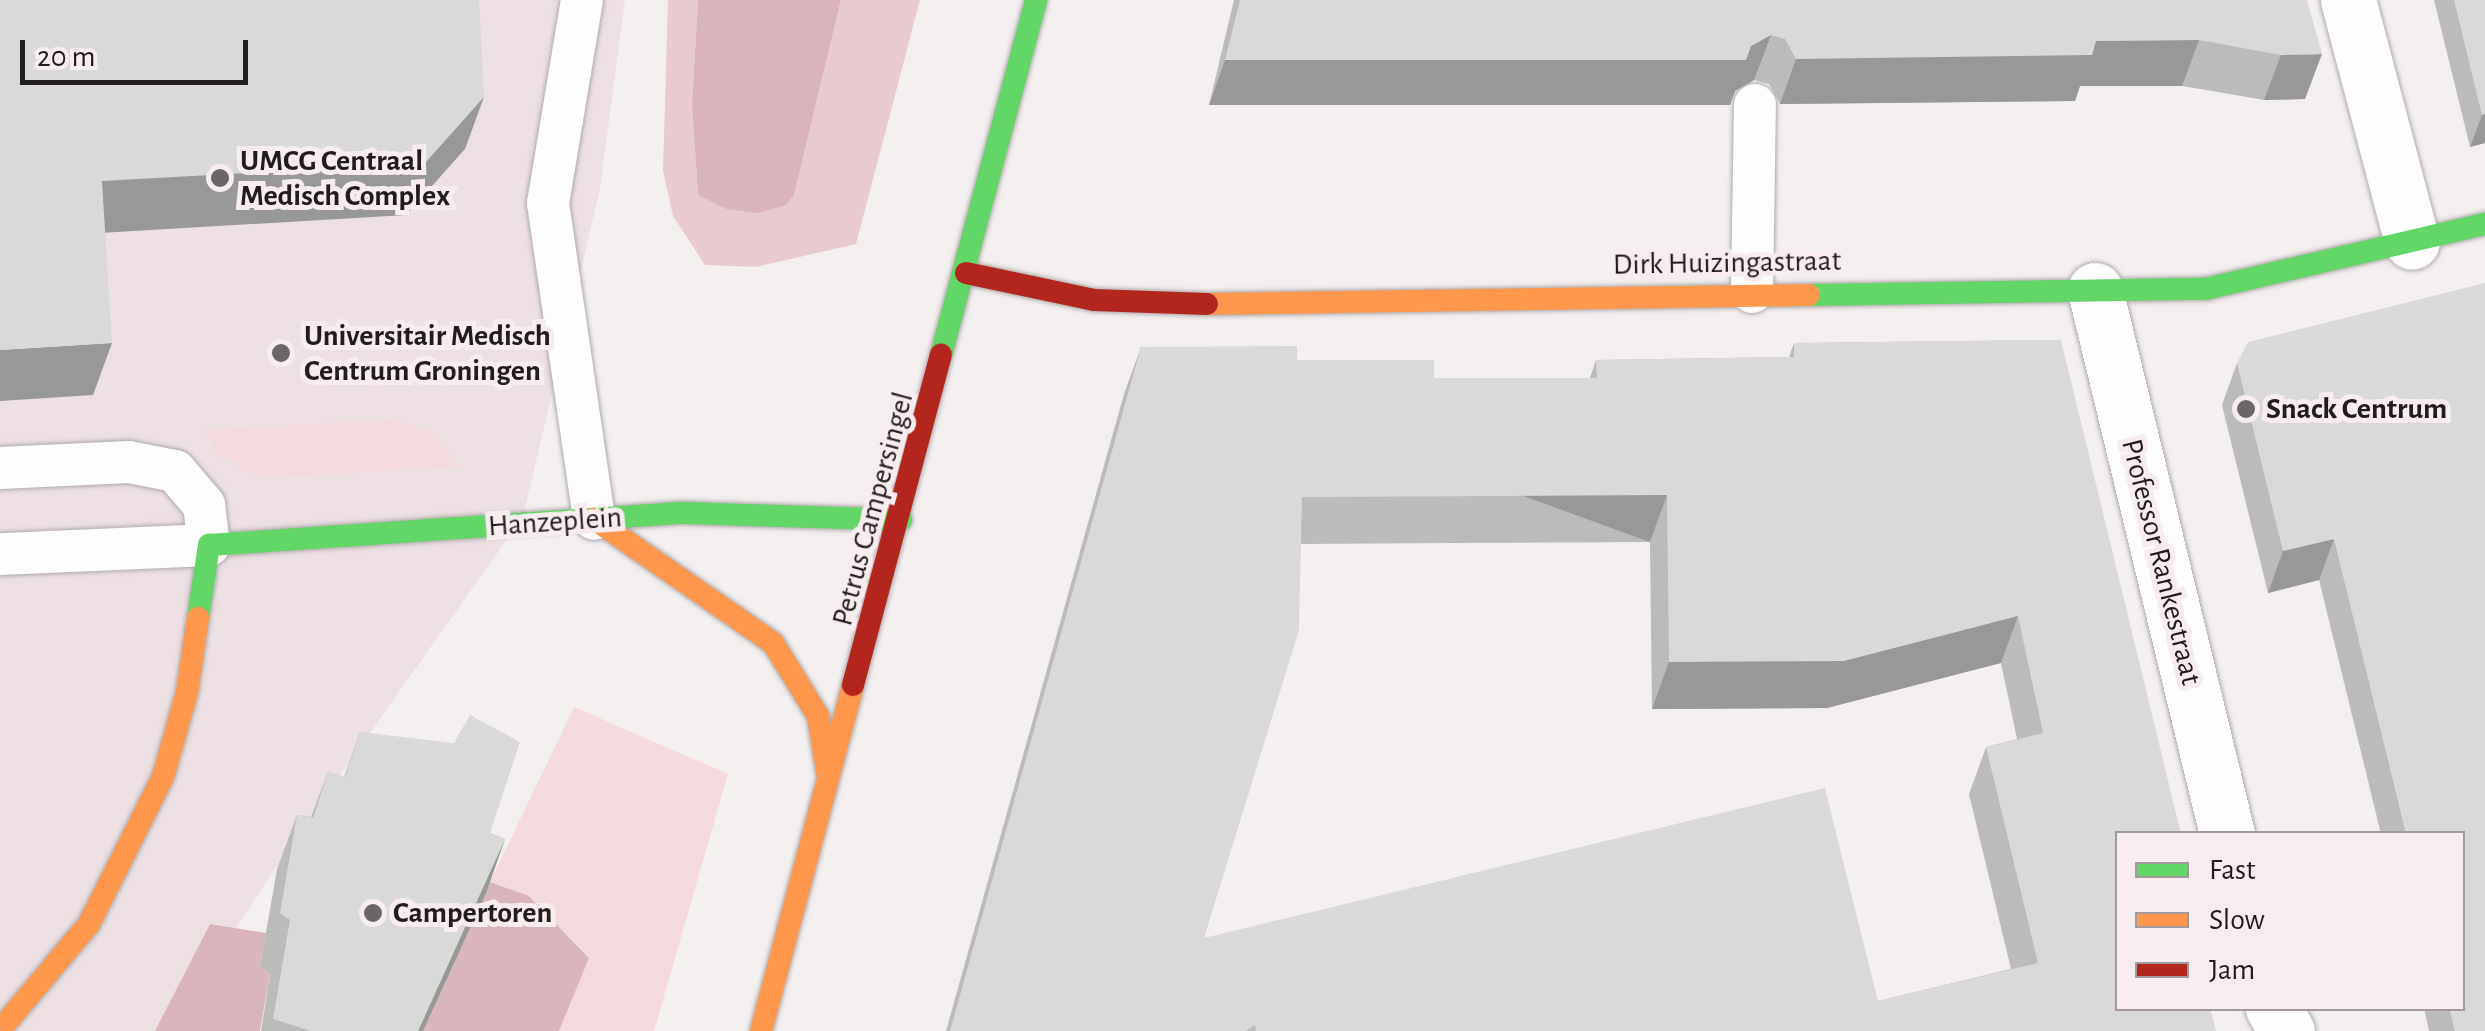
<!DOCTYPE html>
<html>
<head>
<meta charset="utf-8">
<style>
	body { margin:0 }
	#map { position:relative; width:2485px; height:1031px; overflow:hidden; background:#f4efef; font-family:"Alegreya Sans",sans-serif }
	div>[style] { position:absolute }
	.built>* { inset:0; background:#ede0e2 }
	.green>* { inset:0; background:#f3dadd }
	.forest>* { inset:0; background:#e7cbcf }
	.water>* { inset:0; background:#d8b6bb }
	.roads { filter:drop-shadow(0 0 2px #b0abac) drop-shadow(0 0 2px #b0abac) }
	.lane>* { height:42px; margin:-21px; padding:0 21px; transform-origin:21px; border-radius:21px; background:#fdfdfd }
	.street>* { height:55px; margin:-27.5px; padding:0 27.5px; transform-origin:27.5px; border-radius:27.5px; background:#fdfdfd }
	.fast>* { height:22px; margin:-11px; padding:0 11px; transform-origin:11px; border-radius:11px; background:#63d668 }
	.slow>* { height:22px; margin:-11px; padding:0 11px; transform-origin:11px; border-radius:11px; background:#ff974d }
	.jam>* { height:22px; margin:-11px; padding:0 11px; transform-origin:11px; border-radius:11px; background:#b3261e }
	.wall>* { inset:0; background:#bbbbba }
	.shaded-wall>* { inset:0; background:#989897; transform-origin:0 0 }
	.building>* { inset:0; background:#d9d9d8 }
	.dots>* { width:28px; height:28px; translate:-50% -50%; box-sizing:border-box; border:5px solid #f7ecee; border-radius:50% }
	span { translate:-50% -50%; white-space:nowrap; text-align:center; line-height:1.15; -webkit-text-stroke:10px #f7ecee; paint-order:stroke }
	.poi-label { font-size:30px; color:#211d1e; font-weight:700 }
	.left { translate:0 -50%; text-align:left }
	.street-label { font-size:30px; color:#211d1e }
	.legend { position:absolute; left:2115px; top:831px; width:350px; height:180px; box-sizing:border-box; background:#f7ecee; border:2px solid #a1999b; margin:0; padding:12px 18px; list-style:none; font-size:30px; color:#211d1e }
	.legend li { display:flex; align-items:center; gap:20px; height:50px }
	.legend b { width:50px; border:2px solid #a1999b }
	.scale { position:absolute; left:20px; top:40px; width:228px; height:45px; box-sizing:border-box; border:5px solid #211d1e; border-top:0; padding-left:12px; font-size:30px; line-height:35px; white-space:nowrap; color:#211d1e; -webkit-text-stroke:8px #f7ecee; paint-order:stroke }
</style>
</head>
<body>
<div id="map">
	<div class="built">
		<div style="clip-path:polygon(0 0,625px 0,600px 189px,523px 517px,289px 847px,169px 1031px,0 1031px)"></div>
	</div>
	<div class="green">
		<div style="clip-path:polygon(395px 420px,436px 435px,458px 467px,261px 478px,219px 456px,203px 430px)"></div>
		<div style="clip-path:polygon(574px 707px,728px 774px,654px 1031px,559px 1031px,589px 957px,529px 896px,490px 882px)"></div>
	</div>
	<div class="forest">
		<div style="clip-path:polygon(668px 0,698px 0,692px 104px,698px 195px,786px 205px,794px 195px,841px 0,920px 0,856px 244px,756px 267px,705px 265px,673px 216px,663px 171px)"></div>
	</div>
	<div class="water">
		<div style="clip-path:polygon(698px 0,841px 0,794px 195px,786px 205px,758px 213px,727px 209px,698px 195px,692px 104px)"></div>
		<div style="clip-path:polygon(490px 882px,529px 896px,589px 958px,559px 1031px,423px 1031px)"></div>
		<div style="clip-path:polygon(210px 924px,266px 933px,260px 967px,270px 974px,260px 1031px,155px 1031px)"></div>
	</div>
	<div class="roads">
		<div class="lane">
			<div style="left:582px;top:0;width:206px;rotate:99.5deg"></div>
			<div style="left:548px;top:203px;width:319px;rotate:81.7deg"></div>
			<div style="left:1752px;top:292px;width:187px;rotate:-89.1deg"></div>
			<div style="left:0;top:468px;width:129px;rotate:-2.7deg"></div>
			<div style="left:129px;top:462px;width:47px;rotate:11.1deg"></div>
			<div style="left:175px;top:471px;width:45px;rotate:49.5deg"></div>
			<div style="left:204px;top:505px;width:40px;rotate:82.9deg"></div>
			<div style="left:209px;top:545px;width:209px;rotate:177.5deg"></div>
		</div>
		<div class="street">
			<div style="left:2348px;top:0;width:250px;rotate:75.2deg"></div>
			<div style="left:2095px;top:290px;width:560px;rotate:76.36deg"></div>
			<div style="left:2273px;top:1008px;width:27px;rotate:59deg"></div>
		</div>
		<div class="fast">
			<div style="left:1809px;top:295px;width:396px;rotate:-0.9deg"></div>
			<div style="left:2205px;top:289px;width:287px;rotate:-13.1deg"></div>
			<div style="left:941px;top:355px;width:367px;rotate:-75deg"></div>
			<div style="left:198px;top:618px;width:74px;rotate:-81.4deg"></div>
			<div style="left:209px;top:545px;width:475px;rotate:-3.9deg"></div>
			<div style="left:683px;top:513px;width:218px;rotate:1.8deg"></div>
		</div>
		<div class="slow">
			<div style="left:1207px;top:304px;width:602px;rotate:-0.86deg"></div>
			<div style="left:594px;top:519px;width:218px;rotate:34.7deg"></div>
			<div style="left:773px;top:643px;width:86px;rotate:58.3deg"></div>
			<div style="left:818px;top:716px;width:62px;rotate:80.7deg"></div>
			<div style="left:0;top:1030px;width:138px;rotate:-50deg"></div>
			<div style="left:89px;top:924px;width:165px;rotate:-63.3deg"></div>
			<div style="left:163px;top:777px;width:88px;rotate:-74.2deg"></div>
			<div style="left:187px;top:692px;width:75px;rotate:-81.5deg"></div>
			<div style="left:761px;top:1031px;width:358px;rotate:-75.1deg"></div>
		</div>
		<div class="jam">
			<div style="left:966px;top:273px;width:131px;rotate:11.9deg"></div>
			<div style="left:1094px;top:300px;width:113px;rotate:2deg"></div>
			<div style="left:853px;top:685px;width:342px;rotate:-75.1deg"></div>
		</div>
	</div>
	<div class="wall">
		<div style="clip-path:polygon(1234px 0,2307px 0,2305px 99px,2264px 100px,2182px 86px,2080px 86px,2075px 101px,1780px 104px,1769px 84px,1754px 80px,1735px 91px,1730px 105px,1209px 105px)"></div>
		<div style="clip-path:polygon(2434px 0,2485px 0,2485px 143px,2470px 147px)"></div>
		<div style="clip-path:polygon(2485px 283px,2485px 1031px,2429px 1031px,2424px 1008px,2462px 1008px,2462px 834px,2381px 834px,2319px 580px,2268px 593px,2222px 405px,2237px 363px)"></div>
		<div style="clip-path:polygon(evenodd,2061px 340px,2118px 834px,2216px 1031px,946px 1031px,1124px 394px,1141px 347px,1297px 360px,1434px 378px,1590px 378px,1596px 360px,1789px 357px,1794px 343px,2061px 340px,1650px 542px,1652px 709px,1827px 708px,2001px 663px,2017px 739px,1986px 747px,1969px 794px,2011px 969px,1878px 1001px,1204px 938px,1301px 544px,1650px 542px)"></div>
		<div style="clip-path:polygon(360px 732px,490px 833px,505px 839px,486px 893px,423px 1031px,261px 1031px,270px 974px,260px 967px,277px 869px,297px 815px,311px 817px,328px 772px,344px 777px)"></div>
	</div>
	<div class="shaded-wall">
		<div style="clip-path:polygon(1771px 35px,1754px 80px,1735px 91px,1730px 105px,1209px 105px,1225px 60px,1751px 46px)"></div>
		<div style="clip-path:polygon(2199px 40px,2182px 86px,2080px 86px,2075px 101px,1780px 104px,1796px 59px,2096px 41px)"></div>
		<div style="clip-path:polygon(2322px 54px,2305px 99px,2264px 100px,2281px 55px)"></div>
		<div style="clip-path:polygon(484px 97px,465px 149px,406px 215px,83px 234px,102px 181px)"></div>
		<div style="clip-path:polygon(2485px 114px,2485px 143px,2470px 147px,2482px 115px)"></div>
		<div style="clip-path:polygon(112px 343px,93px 395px,0 401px,0 350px)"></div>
		<div style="left:1667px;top:495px;width:50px;height:365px;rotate:110deg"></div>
		<div style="clip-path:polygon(2334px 539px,2319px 580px,2268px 593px,2283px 551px)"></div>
		<div style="clip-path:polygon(2018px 616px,2001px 663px,1827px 708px,1652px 709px,1669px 662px)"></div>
		<div style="clip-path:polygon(505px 839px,486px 893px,423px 1031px,418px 1031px)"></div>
	</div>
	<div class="building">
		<div style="clip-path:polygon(0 0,479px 0,484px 97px,425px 163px,102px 181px,112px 343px,0 350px)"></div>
		<div style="clip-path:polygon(1240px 0,2307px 0,2322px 54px,2281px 55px,2199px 40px,2096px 41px,2092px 55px,1796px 59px,1785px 39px,1771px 35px,1751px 46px,1746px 60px,1225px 60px)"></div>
		<div style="clip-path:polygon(2454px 0,2485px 0,2485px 114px,2482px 115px)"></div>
		<div style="clip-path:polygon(2485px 283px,2485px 1031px,2455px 1031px,2449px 1008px,2462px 1008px,2462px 834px,2406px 834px,2334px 539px,2283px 551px,2237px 363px,2248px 342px)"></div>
		<div style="clip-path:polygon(evenodd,2061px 340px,2181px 834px,2118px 834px,2118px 1008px,2210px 1008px,2216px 1031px,1256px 1031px,1255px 1025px,1246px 1031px,950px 1031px,1141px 347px,1297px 346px,1297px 360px,1434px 360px,1434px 378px,1597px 378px,1596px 360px,1794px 357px,1794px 343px,2061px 340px,1667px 495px,1669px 662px,1844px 661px,2018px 616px,2043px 733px,1986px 747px,2038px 963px,1878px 1001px,1825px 788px,1204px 938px,1299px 630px,1302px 497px,1667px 495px)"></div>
		<div style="clip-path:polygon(470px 715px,520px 742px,490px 833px,505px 839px,418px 1031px,311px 1031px,273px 1019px,290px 920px,280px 913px,297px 815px,313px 818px,328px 772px,345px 777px,360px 732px,454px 743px)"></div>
	</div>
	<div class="dots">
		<div style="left:220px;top:178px;background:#6b6667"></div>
		<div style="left:281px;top:353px;background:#6b6667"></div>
		<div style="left:2246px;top:409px;background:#6b6667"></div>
		<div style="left:373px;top:913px;background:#6b6667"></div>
	</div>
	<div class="poi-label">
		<span class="left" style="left:240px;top:178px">UMCG Centraal<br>Medisch Complex</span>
		<span class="left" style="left:304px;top:353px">Universitair Medisch<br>Centrum Groningen</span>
		<span class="left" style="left:2266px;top:409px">Snack Centrum</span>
		<span class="left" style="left:393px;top:913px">Campertoren</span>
	</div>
	<div class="street-label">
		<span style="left:1727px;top:263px;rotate:-1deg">Dirk Huizingastraat</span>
		<span style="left:873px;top:509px;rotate:-75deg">Petrus Campersingel</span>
		<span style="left:555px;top:522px;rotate:-4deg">Hanzeplein</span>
		<span style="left:2161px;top:562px;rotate:76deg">Professor Rankestraat</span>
	</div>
	<ul class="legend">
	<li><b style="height:12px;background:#63d668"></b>Fast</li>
	<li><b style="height:12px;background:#ff974d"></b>Slow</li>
	<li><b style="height:12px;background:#b3261e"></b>Jam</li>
	</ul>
	<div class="scale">20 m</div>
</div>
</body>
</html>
